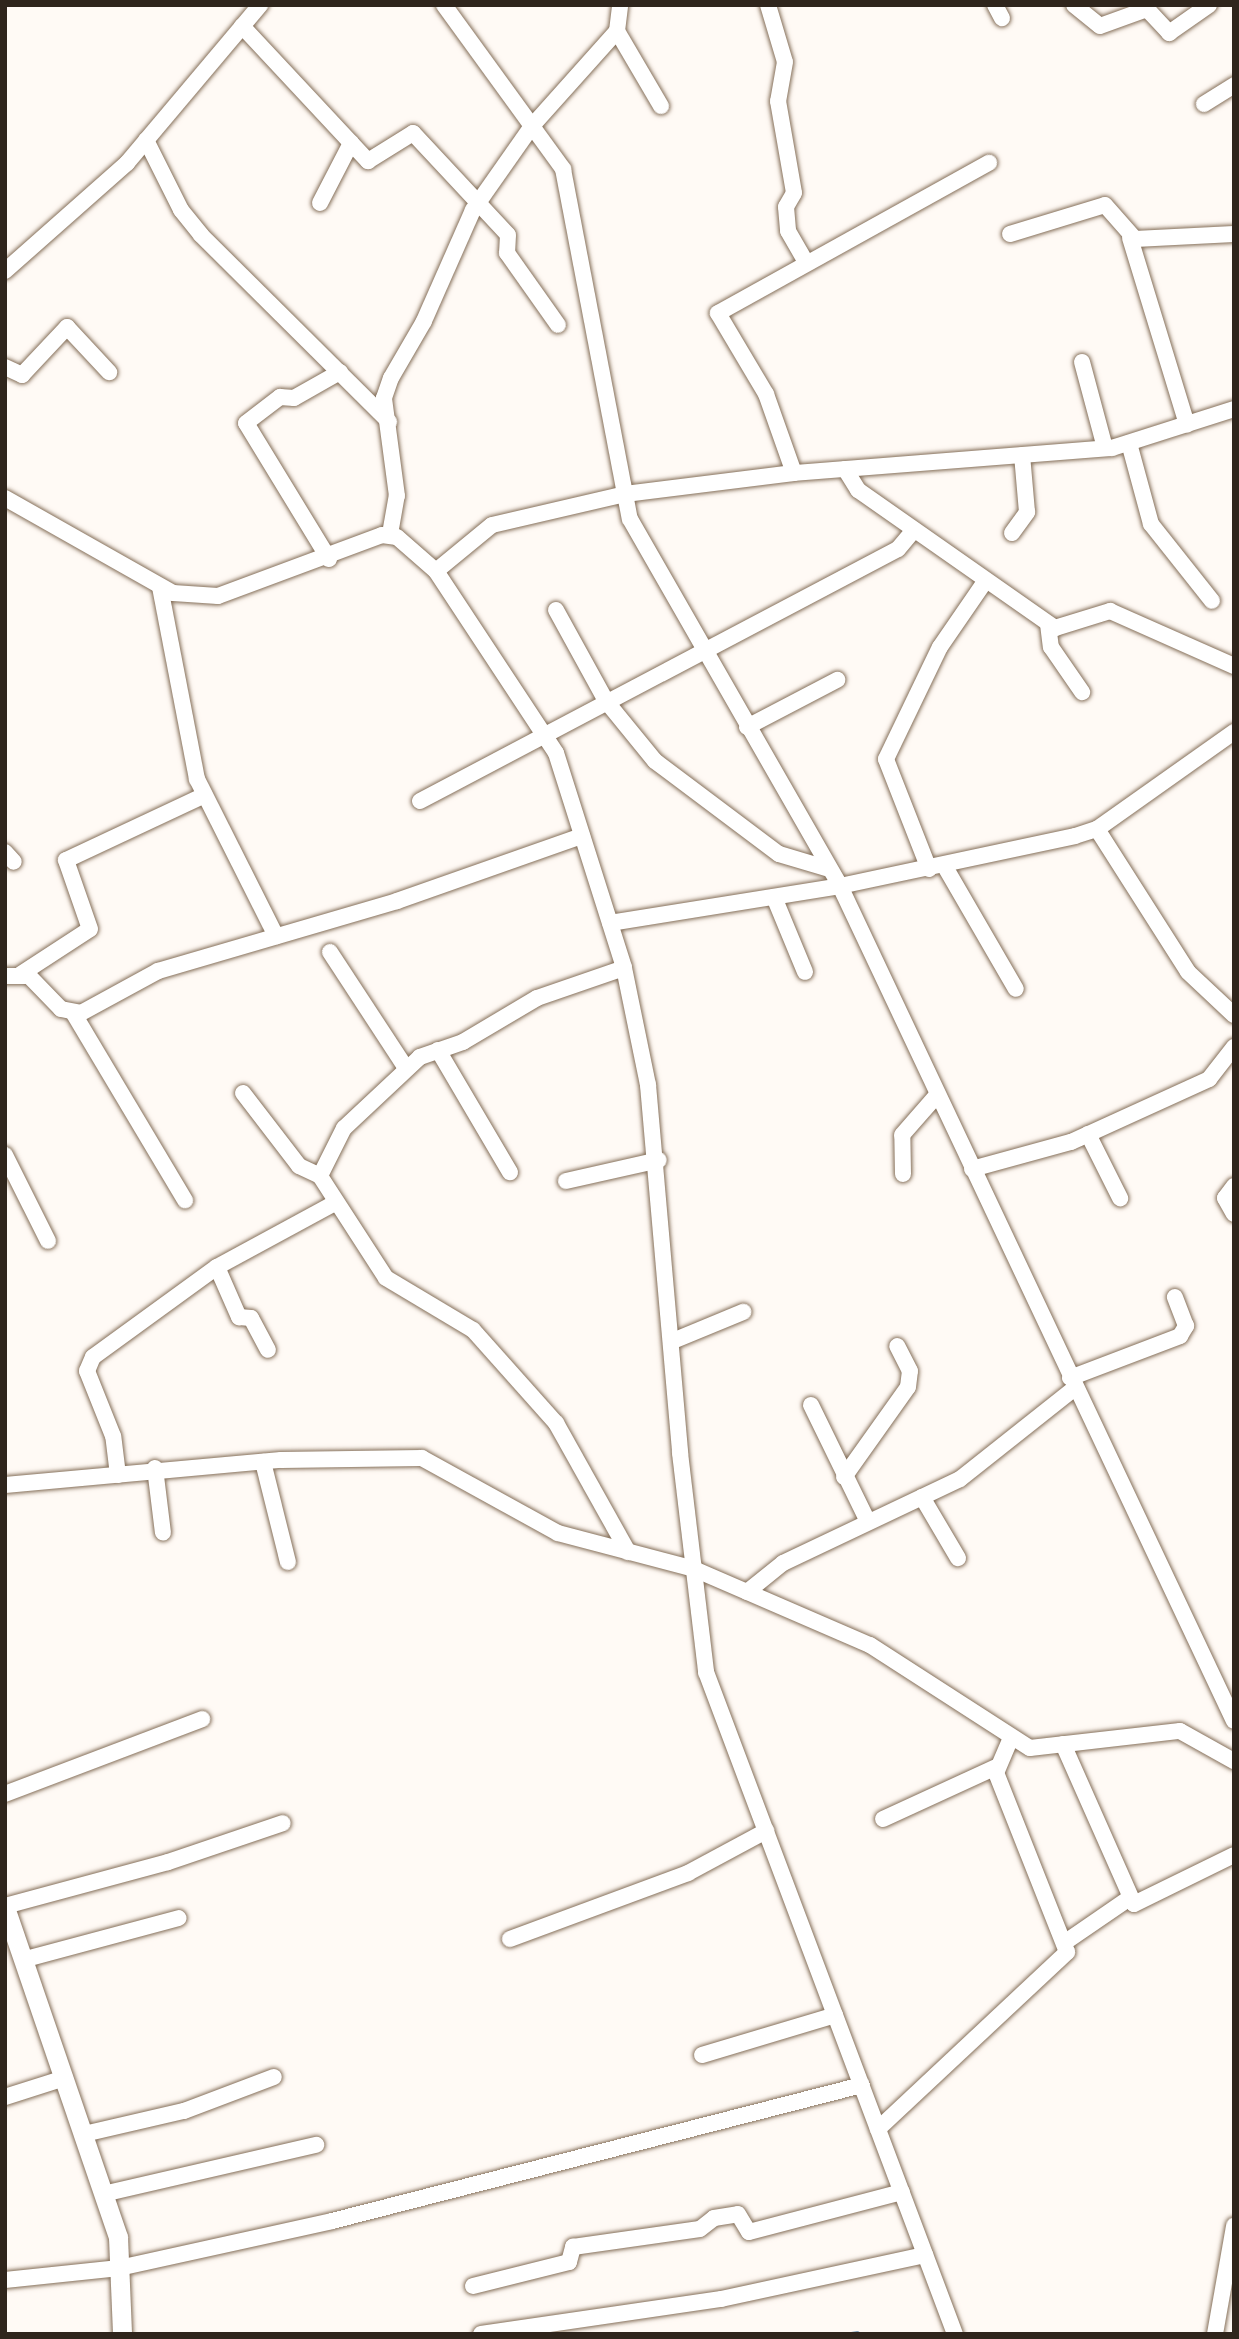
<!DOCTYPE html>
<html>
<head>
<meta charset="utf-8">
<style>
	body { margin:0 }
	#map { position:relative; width:1239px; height:2339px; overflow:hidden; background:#fffaf5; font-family:"Open Sans",sans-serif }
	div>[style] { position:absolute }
	.stream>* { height:5px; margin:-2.5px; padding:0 2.5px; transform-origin:2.5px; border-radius:2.5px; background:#81a1bb }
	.roads { filter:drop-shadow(0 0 2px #856f59) drop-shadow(0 0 2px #856f59) }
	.minor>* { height:16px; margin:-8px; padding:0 8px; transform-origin:8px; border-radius:8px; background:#fff }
	.tertiary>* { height:19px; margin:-9.5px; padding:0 9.5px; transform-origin:9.5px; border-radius:9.5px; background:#fff }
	span { translate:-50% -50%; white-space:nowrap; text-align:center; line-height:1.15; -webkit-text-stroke:7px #fffaf5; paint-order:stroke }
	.frame { position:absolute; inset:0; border:7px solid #2f251c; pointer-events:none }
</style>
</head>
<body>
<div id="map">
	<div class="stream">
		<div style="left:851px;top:2334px;width:6px;rotate:-9deg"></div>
	</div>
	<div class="roads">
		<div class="minor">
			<div style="left:444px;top:5px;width:203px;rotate:54deg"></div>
			<div style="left:563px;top:169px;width:356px;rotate:79.2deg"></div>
			<div style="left:630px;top:519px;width:423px;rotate:60.2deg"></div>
			<div style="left:840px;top:886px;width:923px;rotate:64.74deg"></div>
			<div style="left:768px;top:5px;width:59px;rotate:73.4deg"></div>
			<div style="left:785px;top:62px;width:40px;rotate:100deg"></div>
			<div style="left:778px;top:101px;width:93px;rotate:80.1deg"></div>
			<div style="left:794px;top:193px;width:16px;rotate:120deg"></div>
			<div style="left:786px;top:207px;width:24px;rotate:85deg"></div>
			<div style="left:788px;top:231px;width:36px;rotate:60deg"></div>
			<div style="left:995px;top:5px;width:15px;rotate:62deg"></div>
			<div style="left:1074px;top:5px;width:33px;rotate:39deg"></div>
			<div style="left:1100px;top:26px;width:50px;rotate:-19.9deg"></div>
			<div style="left:1147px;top:9px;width:33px;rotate:47deg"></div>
			<div style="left:1169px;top:33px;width:49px;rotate:-35deg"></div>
			<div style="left:242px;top:26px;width:185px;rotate:47deg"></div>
			<div style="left:368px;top:161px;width:53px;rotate:-31.9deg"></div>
			<div style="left:413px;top:133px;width:139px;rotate:47deg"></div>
			<div style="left:508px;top:235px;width:18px;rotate:93deg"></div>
			<div style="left:507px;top:253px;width:88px;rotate:54.7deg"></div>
			<div style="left:617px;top:31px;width:87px;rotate:59.6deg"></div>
			<div style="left:1204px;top:104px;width:36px;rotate:-32deg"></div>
			<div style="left:146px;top:140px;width:78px;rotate:63.4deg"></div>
			<div style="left:181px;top:210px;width:32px;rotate:51deg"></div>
			<div style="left:201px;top:235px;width:265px;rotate:44.8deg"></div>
			<div style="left:320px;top:203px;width:68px;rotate:-62.7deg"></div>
			<div style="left:1010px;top:234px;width:99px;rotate:-17deg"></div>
			<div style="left:1105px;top:205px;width:45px;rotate:48.6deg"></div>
			<div style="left:1135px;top:239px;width:99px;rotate:-2.9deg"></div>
			<div style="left:1130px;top:238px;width:195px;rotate:73deg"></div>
			<div style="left:5px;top:271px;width:163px;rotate:-41.5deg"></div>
			<div style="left:127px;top:163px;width:207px;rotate:-49.9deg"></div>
			<div style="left:1082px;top:362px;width:89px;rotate:75deg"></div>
			<div style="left:5px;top:367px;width:19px;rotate:25deg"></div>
			<div style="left:22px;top:375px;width:66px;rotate:-46.8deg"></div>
			<div style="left:67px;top:327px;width:62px;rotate:47deg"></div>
			<div style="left:1129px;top:443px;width:84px;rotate:74.8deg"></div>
			<div style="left:1151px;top:524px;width:98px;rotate:51.6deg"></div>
			<div style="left:845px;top:469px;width:25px;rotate:58deg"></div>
			<div style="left:858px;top:490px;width:241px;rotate:35deg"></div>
			<div style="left:1055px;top:628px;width:58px;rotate:-17.2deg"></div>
			<div style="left:1110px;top:611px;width:136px;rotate:23.9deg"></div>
			<div style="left:794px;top:473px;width:84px;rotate:-109.5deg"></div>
			<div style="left:766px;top:394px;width:94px;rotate:-120.7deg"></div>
			<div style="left:718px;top:313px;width:310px;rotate:-29deg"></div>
			<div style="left:5px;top:498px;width:193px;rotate:29.5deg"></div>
			<div style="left:173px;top:593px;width:45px;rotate:3.8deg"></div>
			<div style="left:218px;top:596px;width:175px;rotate:-20.4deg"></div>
			<div style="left:382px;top:535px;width:15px;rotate:8deg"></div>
			<div style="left:397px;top:537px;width:52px;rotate:41.1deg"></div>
			<div style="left:436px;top:571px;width:218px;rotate:56.6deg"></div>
			<div style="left:556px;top:753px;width:225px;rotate:72.4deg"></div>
			<div style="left:624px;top:968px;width:119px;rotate:78.4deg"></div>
			<div style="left:648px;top:1085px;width:369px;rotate:85deg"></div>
			<div style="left:680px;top:1453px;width:221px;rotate:83.2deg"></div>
			<div style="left:706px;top:1672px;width:707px;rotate:69.39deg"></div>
			<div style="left:1012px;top:533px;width:26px;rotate:-54deg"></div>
			<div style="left:1027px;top:512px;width:57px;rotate:-95deg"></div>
			<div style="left:390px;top:534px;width:39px;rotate:-80deg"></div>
			<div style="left:397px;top:496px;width:99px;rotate:-97.6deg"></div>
			<div style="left:384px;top:398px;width:21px;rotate:-71deg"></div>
			<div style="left:391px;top:378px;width:66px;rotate:-59.9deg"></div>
			<div style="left:424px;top:321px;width:121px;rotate:-66.2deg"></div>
			<div style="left:473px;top:210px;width:103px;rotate:-54.9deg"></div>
			<div style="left:532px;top:126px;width:127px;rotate:-48.2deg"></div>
			<div style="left:617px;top:31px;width:26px;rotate:-83deg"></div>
			<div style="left:329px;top:559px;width:159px;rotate:-121.4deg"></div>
			<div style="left:246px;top:423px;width:43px;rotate:-37.4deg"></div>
			<div style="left:280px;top:397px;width:14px;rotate:4deg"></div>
			<div style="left:294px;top:398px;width:53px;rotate:-29.5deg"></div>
			<div style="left:436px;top:571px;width:72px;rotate:-39.4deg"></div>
			<div style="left:492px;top:525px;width:137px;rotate:-13.1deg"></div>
			<div style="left:625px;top:494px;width:170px;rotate:-7.1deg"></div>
			<div style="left:794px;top:473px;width:319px;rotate:-4.5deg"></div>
			<div style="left:1112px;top:448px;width:128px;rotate:-17.7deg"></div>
			<div style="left:160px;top:587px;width:196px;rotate:79.1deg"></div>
			<div style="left:197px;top:779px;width:176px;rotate:63.3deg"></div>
			<div style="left:556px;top:610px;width:104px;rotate:61.2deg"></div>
			<div style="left:606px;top:701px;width:77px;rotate:50.8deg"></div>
			<div style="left:655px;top:761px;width:155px;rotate:36.9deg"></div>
			<div style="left:779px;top:854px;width:52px;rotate:16.7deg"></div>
			<div style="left:1048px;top:624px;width:23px;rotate:83deg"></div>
			<div style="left:1051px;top:647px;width:55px;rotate:55.4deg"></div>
			<div style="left:747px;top:727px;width:102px;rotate:-27.6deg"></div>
			<div style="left:420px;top:801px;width:540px;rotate:-27.8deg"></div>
			<div style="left:898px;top:549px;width:25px;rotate:-50deg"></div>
			<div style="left:1097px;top:829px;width:169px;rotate:57.5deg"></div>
			<div style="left:1188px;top:972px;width:63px;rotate:43.1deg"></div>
			<div style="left:5px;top:852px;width:13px;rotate:48deg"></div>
			<div style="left:944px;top:865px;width:143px;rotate:59.9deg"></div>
			<div style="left:929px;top:869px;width:118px;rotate:-111.4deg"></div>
			<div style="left:886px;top:759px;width:124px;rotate:-64.3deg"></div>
			<div style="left:940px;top:647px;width:81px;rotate:-55.5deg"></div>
			<div style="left:774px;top:897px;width:81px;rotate:67.5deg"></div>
			<div style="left:610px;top:923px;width:233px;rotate:-9.1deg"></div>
			<div style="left:840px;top:886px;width:240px;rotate:-12deg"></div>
			<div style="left:1075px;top:836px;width:23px;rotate:-18deg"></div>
			<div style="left:1097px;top:829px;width:168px;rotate:-35.3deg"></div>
			<div style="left:330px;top:952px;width:139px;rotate:56.8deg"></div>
			<div style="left:624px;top:968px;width:92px;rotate:161deg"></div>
			<div style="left:537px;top:998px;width:86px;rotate:149.3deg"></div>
			<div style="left:463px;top:1042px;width:46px;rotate:160.8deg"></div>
			<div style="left:420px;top:1057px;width:104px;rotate:136.9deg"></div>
			<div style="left:344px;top:1128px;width:54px;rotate:116.6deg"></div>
			<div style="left:320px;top:1176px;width:121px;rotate:57.1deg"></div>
			<div style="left:386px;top:1278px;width:101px;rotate:30.9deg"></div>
			<div style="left:473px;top:1330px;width:125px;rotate:48.3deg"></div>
			<div style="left:556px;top:1423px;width:148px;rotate:60.8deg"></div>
			<div style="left:21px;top:974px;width:82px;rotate:-33.1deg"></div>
			<div style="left:90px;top:929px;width:73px;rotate:-109.2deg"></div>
			<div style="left:66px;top:860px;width:153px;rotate:-25.1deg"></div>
			<div style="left:5px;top:976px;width:24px"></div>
			<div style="left:29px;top:976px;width:46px;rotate:45.9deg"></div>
			<div style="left:61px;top:1009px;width:20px;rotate:11deg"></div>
			<div style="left:81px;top:1013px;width:88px;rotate:-28.6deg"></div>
			<div style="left:158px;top:971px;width:249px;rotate:-16.3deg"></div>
			<div style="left:397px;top:901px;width:196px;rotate:-19.4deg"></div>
			<div style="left:74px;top:1014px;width:217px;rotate:59.2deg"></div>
			<div style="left:438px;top:1050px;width:142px;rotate:59.5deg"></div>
			<div style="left:243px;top:1093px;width:92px;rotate:52.5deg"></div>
			<div style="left:299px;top:1166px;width:23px;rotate:25deg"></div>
			<div style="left:1088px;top:1134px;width:72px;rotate:63.4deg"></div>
			<div style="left:5px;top:1155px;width:96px;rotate:63.4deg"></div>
			<div style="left:972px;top:1169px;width:103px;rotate:-15.3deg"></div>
			<div style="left:1071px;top:1142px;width:152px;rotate:-24.5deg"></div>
			<div style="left:1209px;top:1079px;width:41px;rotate:-52deg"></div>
			<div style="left:903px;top:1174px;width:39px;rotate:-91deg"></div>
			<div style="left:902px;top:1135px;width:53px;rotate:-48.8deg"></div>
			<div style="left:566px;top:1181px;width:95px;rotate:-12.7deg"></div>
			<div style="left:1234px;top:1186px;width:15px;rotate:127deg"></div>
			<div style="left:1225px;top:1198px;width:18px;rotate:61deg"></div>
			<div style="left:217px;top:1267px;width:55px;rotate:66.3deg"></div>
			<div style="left:239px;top:1317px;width:12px;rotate:5deg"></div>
			<div style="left:251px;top:1318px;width:36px;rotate:62deg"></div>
			<div style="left:675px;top:1340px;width:74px;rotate:-22.4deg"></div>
			<div style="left:1070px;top:1378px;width:118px;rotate:-20.9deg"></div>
			<div style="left:1180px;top:1336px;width:12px;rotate:-59deg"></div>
			<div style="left:1186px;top:1326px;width:31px;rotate:-111deg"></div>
			<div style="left:811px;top:1405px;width:130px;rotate:64deg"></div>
			<div style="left:263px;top:1462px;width:103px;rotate:76deg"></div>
			<div style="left:155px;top:1468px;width:65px;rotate:83deg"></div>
			<div style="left:118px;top:1475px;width:39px;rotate:-97deg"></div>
			<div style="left:113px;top:1436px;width:70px;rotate:-111.8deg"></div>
			<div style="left:87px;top:1371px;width:15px;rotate:-67deg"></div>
			<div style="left:93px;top:1357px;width:153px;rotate:-36deg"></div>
			<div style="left:217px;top:1267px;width:134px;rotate:-28.5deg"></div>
			<div style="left:844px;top:1477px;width:110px;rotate:-54.6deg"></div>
			<div style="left:908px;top:1387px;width:16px;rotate:-83deg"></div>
			<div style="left:910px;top:1371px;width:28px;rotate:-117deg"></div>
			<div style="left:5px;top:1485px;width:277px;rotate:-5.2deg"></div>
			<div style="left:281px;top:1460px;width:141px;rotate:-0.8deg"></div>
			<div style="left:422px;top:1458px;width:155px;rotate:28.9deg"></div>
			<div style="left:558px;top:1533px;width:141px;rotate:14.8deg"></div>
			<div style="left:694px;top:1569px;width:192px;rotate:23.4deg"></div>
			<div style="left:870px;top:1645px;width:190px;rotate:32.8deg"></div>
			<div style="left:1030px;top:1748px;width:151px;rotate:-6.5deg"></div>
			<div style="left:1180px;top:1731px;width:62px;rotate:29.1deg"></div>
			<div style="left:922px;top:1497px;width:71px;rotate:59.5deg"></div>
			<div style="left:747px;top:1592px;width:46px;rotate:-38.9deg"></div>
			<div style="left:783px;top:1563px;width:196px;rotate:-25.4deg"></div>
			<div style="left:960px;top:1479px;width:147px;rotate:-38.4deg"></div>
			<div style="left:1063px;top:1744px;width:175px;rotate:66.1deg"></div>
			<div style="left:1134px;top:1904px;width:111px;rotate:-26.1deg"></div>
			<div style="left:5px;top:1794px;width:211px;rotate:-20.8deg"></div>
			<div style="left:883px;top:1819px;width:124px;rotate:-24.7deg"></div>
			<div style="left:5px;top:1906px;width:169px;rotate:-15.1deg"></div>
			<div style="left:168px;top:1862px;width:121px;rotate:-18.7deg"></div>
			<div style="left:510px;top:1939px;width:190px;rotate:-20.3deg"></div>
			<div style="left:688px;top:1873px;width:89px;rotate:-28.3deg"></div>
			<div style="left:1064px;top:1943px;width:78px;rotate:-34.5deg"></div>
			<div style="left:26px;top:1959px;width:158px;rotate:-15deg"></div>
			<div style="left:702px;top:2055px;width:139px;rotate:-16.7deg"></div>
			<div style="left:5px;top:2097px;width:63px;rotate:-17.6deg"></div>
			<div style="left:878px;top:2129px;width:259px;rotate:-43.1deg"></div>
			<div style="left:1067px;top:1952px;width:193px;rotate:-111.6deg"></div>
			<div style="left:996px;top:1773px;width:38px;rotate:-67deg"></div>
			<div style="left:84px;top:2134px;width:103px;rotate:-13deg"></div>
			<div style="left:184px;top:2111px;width:96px;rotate:-20.7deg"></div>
			<div style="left:103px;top:2194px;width:219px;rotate:-13deg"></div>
			<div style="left:5px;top:2280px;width:115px;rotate:-6deg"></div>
			<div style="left:119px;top:2268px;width:218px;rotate:-12.4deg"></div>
			<div style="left:332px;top:2221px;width:547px;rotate:-14.39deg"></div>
			<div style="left:473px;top:2286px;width:99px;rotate:-14deg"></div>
			<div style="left:569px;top:2262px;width:16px;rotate:-75deg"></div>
			<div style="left:573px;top:2247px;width:128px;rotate:-8.1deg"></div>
			<div style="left:700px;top:2229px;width:18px;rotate:-38deg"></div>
			<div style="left:714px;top:2218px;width:24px;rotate:-9deg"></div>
			<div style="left:738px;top:2214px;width:21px;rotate:59deg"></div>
			<div style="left:749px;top:2232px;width:158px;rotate:-14.7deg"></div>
			<div style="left:481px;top:2334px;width:243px;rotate:-8.3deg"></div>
			<div style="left:721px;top:2299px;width:209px;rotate:-12.2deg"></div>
			<div style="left:1215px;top:2334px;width:110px;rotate:-80deg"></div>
		</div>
		<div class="tertiary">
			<div style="left:5px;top:1907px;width:349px;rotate:71.1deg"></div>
			<div style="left:118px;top:2237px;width:97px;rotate:87.6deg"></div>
		</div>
	</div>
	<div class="frame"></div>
</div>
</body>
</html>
